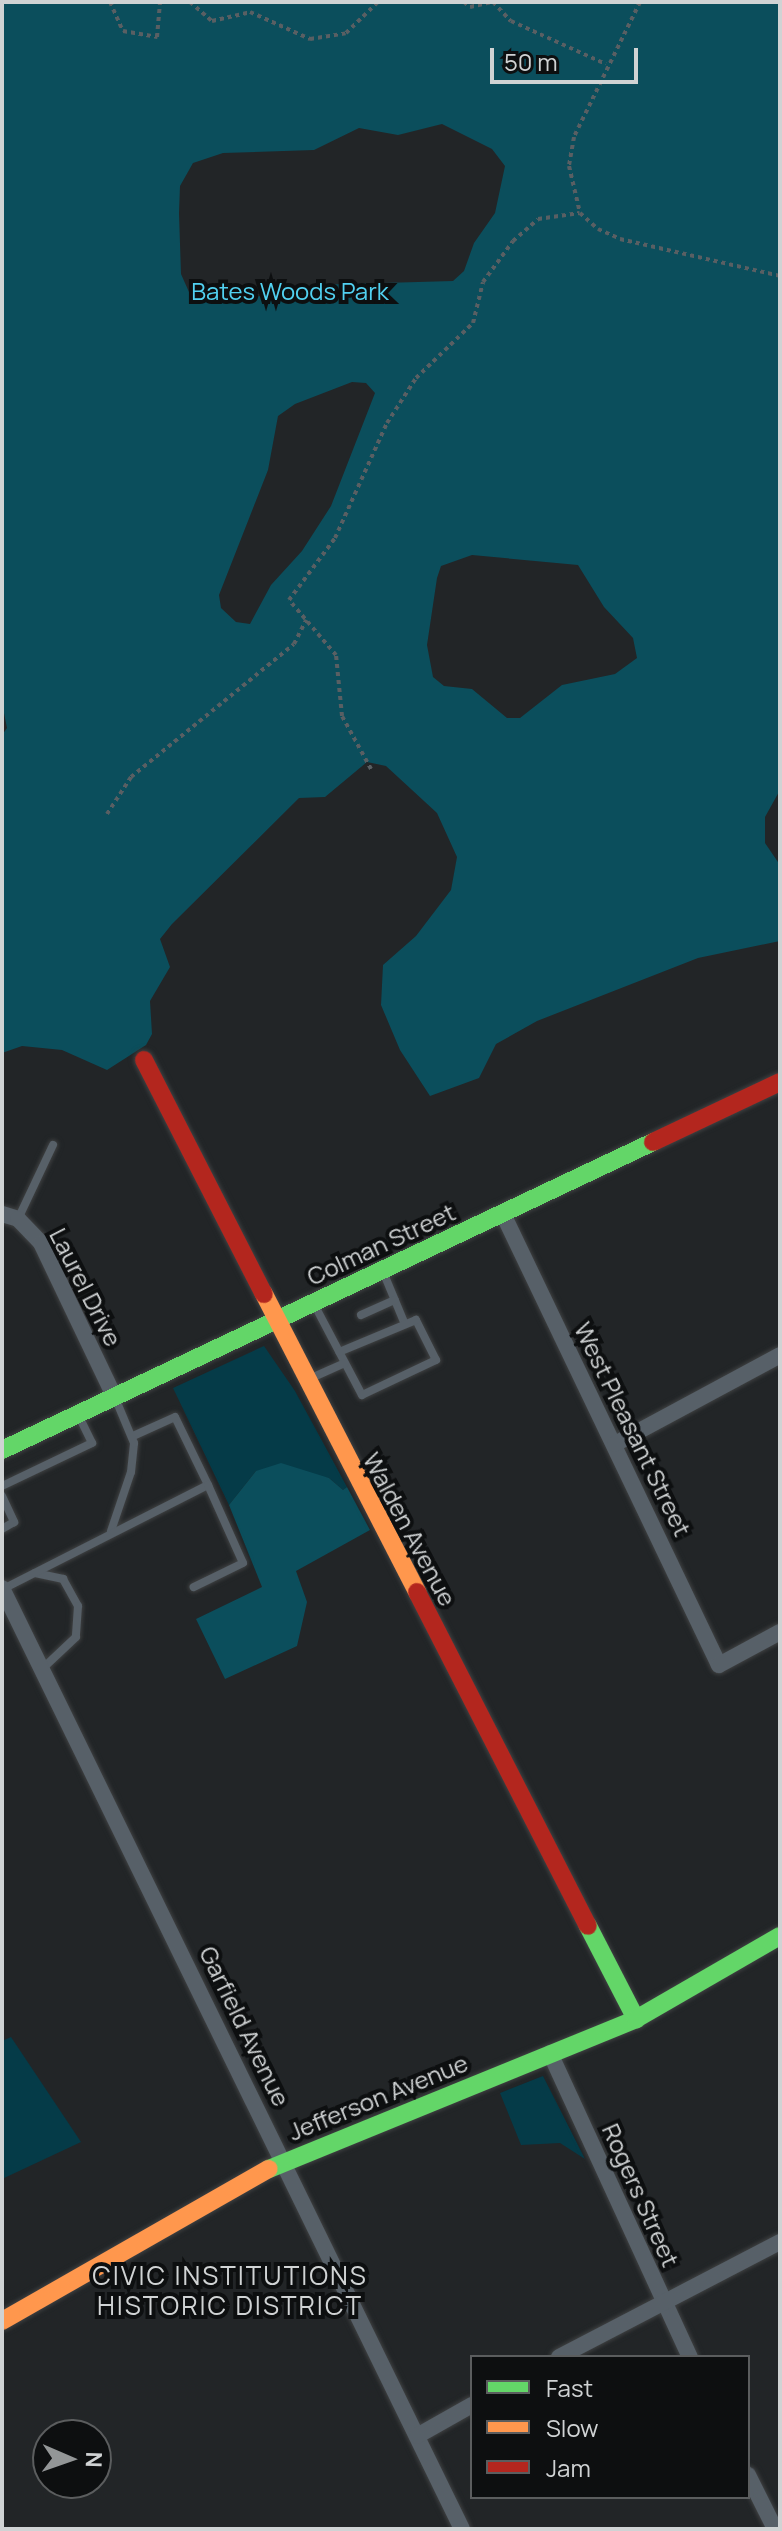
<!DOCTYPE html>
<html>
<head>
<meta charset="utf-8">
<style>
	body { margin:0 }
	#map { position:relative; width:782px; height:2531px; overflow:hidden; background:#222527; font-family:Manrope,sans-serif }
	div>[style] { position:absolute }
	.green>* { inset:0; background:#053b48 }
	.forest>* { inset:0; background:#0b4e5c }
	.path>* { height:4px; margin-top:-2px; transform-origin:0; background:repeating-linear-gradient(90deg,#595f63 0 4px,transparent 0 8px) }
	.roads { filter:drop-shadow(0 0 2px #3f4142) drop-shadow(0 0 2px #3f4142) }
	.lane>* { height:8px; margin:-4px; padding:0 4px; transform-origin:4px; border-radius:4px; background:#576068 }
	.street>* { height:16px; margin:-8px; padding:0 8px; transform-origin:8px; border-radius:8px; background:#576068 }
	.fast>* { height:18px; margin:-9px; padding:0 9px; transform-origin:9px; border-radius:9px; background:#63d668 }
	.slow>* { height:18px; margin:-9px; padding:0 9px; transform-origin:9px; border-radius:9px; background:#ff974d }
	.jam>* { height:18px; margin:-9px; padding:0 9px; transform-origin:9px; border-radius:9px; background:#b3261e }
	span { translate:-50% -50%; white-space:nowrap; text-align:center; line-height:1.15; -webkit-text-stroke:8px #0d0f10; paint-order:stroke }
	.park-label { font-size:24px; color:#51d1f1 }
	.street-label { font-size:24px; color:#d0d3d4 }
	.neighbourhood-label { font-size:26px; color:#d0d3d4; letter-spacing:2px }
	.frame { position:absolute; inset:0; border:4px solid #d0d3d4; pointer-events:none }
	.legend { position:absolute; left:470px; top:2355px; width:280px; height:144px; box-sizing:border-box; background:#0d0f10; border:2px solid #5b5d5e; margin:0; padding:10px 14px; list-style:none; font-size:24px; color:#d0d3d4 }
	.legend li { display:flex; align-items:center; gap:16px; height:40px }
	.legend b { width:40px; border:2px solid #5b5d5e }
	.north { position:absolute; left:32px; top:2419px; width:80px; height:80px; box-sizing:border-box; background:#0d0f10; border:2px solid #5b5d5e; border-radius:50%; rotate:92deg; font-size:22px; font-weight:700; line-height:32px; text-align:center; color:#d0d3d4 }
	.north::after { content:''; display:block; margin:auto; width:28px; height:36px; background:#939697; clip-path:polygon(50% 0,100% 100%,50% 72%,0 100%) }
	.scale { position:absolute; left:490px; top:48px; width:148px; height:36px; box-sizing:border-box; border:4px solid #d0d3d4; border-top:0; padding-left:10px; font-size:24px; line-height:28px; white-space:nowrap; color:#d0d3d4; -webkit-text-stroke:6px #0d0f10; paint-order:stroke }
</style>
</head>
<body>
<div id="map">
	<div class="green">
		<div style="clip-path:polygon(264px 1346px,295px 1391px,347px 1487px,343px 1490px,329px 1478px,256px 1471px,229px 1505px,173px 1388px)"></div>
		<div style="clip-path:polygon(11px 2037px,81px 2142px,2px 2179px,2px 2041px)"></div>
		<div style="clip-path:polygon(543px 2076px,585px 2159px,560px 2143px,521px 2145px,500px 2093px)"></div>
	</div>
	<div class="forest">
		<div style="clip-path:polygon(evenodd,2px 2px,780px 2px,780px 790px,765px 817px,765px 843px,780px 865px,780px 941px,698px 958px,537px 1021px,496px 1044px,479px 1078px,430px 1096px,400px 1050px,381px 1005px,383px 965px,416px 936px,451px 890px,457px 857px,437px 813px,386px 766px,367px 762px,325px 797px,299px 798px,172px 924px,160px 939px,170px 967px,150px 1001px,152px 1034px,146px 1045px,107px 1070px,62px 1050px,22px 1046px,2px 1053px,2px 735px,7px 728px,2px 703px,2px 2px,442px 124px,492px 149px,505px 166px,495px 213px,474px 243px,464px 271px,453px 281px,313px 285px,231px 302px,189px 292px,181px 274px,179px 213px,180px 186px,193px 163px,223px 153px,314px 150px,359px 128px,398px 135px,442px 124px,2px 2px,352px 382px,366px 383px,375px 393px,331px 506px,302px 551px,271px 585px,250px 624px,236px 622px,221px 608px,219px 595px,268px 470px,278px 416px,295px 404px,352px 382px,2px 2px,472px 555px,578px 565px,604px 607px,633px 638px,637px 658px,615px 674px,562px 685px,520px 718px,507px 718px,472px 689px,444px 686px,433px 677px,427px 645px,437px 578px,441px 566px,472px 555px)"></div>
		<div style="clip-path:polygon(281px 1463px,329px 1478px,343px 1490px,347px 1487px,370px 1530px,296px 1571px,307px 1602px,297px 1646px,225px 1679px,196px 1619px,262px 1587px,229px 1505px,256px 1471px)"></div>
	</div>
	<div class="path">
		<div style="left:110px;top:2px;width:32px;rotate:66deg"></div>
		<div style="left:123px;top:31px;width:35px;rotate:10deg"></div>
		<div style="left:157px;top:37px;width:35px;rotate:-85deg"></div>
		<div style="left:190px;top:2px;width:29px;rotate:41deg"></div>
		<div style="left:212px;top:21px;width:39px;rotate:-13deg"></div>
		<div style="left:250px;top:12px;width:66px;rotate:24.2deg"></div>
		<div style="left:310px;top:39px;width:36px;rotate:-9deg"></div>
		<div style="left:346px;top:33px;width:45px;rotate:-44.1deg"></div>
		<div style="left:464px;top:2px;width:8px;rotate:40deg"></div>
		<div style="left:470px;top:7px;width:23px;rotate:-13deg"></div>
		<div style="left:493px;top:2px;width:26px;rotate:47deg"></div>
		<div style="left:511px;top:21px;width:104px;rotate:24.4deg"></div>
		<div style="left:640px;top:2px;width:150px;rotate:116.1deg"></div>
		<div style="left:574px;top:137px;width:29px;rotate:100deg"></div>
		<div style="left:569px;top:166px;width:48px;rotate:76.8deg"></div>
		<div style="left:580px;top:213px;width:24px;rotate:42deg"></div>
		<div style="left:598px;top:229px;width:24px;rotate:24deg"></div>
		<div style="left:620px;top:239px;width:164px;rotate:13deg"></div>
		<div style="left:371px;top:769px;width:60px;rotate:-118.7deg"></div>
		<div style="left:342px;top:716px;width:61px;rotate:-95.6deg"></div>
		<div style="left:336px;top:655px;width:72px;rotate:-130.5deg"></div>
		<div style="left:289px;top:600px;width:77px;rotate:-53.4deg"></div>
		<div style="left:335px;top:538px;width:126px;rotate:-65.7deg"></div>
		<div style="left:387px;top:423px;width:54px;rotate:-57.2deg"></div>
		<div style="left:416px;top:378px;width:79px;rotate:-44deg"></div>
		<div style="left:473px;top:323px;width:42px;rotate:-76.3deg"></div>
		<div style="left:483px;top:282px;width:51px;rotate:-53.8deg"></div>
		<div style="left:513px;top:241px;width:33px;rotate:-41deg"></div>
		<div style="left:538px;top:219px;width:42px;rotate:-8.1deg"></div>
		<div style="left:107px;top:814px;width:44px;rotate:-57deg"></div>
		<div style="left:131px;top:777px;width:210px;rotate:-39.2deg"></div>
		<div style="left:294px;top:644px;width:27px;rotate:-63deg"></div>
	</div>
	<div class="roads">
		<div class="lane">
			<div style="left:18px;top:1219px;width:82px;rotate:-64.7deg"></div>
			<div style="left:384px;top:1274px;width:52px;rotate:67.4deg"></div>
			<div style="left:314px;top:1304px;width:103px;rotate:62.2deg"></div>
			<div style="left:362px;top:1395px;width:82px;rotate:-25.3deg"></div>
			<div style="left:436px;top:1360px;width:45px;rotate:-116.6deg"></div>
			<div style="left:416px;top:1320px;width:83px;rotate:157.4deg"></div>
			<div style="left:361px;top:1315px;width:37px;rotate:-24deg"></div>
			<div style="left:309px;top:1379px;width:39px;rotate:-24deg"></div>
			<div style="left:133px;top:1436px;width:46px;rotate:-24.3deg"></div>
			<div style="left:175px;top:1417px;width:76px;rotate:64.1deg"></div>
			<div style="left:2px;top:1486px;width:100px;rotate:-25.5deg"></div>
			<div style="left:92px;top:1443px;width:28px;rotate:-116deg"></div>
			<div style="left:2px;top:1496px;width:29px;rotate:65deg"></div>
			<div style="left:14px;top:1522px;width:14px;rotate:150deg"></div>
			<div style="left:111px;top:1531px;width:62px;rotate:-71.3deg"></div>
			<div style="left:131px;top:1472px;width:29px;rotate:-84deg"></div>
			<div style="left:134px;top:1443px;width:47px;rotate:-112.7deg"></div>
			<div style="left:35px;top:1573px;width:29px;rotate:12deg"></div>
			<div style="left:63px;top:1579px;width:31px;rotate:61deg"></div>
			<div style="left:78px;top:1606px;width:31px;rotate:94deg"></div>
			<div style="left:76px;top:1637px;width:47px;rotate:136.7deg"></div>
			<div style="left:3px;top:1589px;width:230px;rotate:-26.9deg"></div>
			<div style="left:208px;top:1485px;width:85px;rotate:65.8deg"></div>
			<div style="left:243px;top:1563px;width:55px;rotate:153.9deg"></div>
		</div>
		<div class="street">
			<div style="left:2px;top:1214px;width:17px;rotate:17deg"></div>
			<div style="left:18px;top:1219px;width:33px;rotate:46deg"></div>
			<div style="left:41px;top:1243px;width:170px;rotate:64.5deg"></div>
			<div style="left:503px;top:1214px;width:500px;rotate:64.41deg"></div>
			<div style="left:719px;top:1665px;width:69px;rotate:-28.4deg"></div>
			<div style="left:615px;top:1444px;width:187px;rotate:-28.3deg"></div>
			<div style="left:2px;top:1588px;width:1047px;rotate:63.95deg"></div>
			<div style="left:550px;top:2053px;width:335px;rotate:65.3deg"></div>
			<div style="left:559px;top:2357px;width:249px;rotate:-27.5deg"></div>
			<div style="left:417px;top:2436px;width:63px;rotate:-29.4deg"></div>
			<div style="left:748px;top:2475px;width:60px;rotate:63.4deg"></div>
		</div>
		<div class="fast">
			<div style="left:2px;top:1450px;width:720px;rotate:-25.32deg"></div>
			<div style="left:588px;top:1926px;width:105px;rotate:62.7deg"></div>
			<div style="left:269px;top:2169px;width:396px;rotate:-22.2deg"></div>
			<div style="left:636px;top:2019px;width:166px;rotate:-30deg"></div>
		</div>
		<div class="slow">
			<div style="left:264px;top:1294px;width:335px;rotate:62.8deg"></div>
			<div style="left:2px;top:2321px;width:307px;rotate:-29.7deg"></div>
		</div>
		<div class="jam">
			<div style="left:144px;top:1060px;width:263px;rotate:62.9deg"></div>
			<div style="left:653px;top:1142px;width:140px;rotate:-25.3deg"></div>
			<div style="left:417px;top:1592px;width:375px;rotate:62.9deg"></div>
		</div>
	</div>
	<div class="park-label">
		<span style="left:290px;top:291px">Bates Woods Park</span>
	</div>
	<div class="street-label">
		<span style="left:381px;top:1244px;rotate:-25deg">Colman Street</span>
		<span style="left:86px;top:1287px;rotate:63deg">Laurel Drive</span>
		<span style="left:633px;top:1429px;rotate:64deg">West Pleasant Street</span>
		<span style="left:410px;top:1529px;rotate:62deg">Walden Avenue</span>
		<span style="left:245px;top:2026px;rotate:64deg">Garfield Avenue</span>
		<span style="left:378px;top:2097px;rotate:-22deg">Jefferson Avenue</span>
		<span style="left:641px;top:2195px;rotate:66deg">Rogers Street</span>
	</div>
	<div class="neighbourhood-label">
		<span style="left:230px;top:2291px">CIVIC INSTITUTIONS<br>HISTORIC DISTRICT</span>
	</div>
	<div class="frame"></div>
	<ul class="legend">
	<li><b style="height:10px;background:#63d668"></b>Fast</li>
	<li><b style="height:10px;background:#ff974d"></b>Slow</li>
	<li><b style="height:10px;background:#b3261e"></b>Jam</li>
	</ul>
	<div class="north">N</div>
	<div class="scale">50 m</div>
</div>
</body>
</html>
